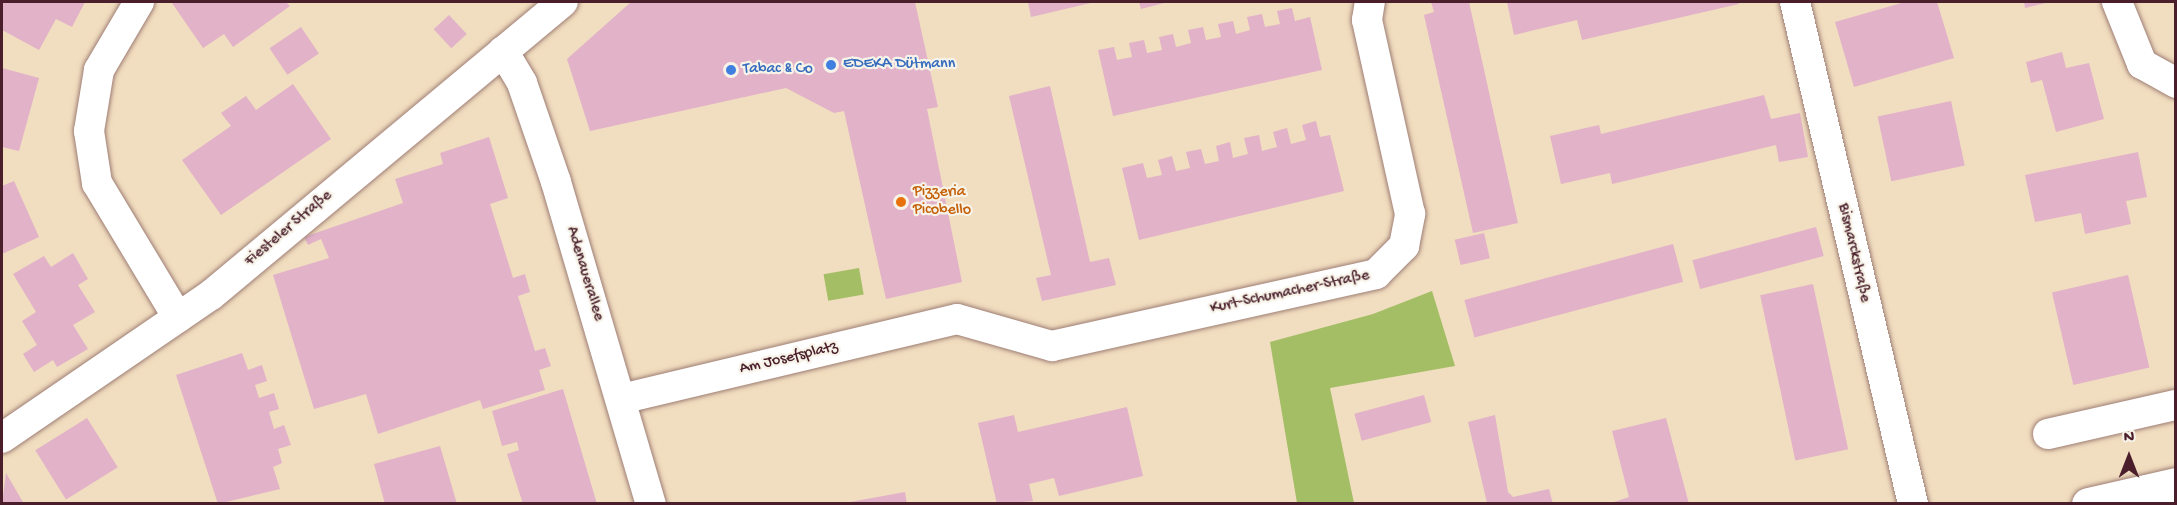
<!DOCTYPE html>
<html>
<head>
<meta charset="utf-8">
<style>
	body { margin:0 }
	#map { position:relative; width:2177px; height:505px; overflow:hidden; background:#f1ddbf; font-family:"Gochi Hand",sans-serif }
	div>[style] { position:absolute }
	.green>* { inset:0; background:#a3be65; transform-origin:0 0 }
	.building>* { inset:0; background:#e2b2c9; transform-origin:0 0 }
	.roads { filter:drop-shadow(0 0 2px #9e7e75) drop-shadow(0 0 2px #9e7e75) }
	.minor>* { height:30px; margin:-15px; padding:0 15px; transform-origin:15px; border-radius:15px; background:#fff }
	.secondary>* { height:33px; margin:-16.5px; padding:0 16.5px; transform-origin:16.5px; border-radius:16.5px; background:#fff }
	.dots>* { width:16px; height:16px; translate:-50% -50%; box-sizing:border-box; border:3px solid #f7f3e8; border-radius:50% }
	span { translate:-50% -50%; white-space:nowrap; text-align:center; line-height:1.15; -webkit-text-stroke:4.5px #f7f3e8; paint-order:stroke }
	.shop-label { font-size:16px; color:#366cbe }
	.left { translate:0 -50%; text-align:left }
	.food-label { font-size:16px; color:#c56008 }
	.street-label { font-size:16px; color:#4a1f2b }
	.frame { position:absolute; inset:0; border:3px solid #4a1f2b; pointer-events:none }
	.north { position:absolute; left:2099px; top:427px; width:60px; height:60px; -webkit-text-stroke:4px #f7f3e8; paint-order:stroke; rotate:0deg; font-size:16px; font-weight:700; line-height:24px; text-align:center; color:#4a1f2b }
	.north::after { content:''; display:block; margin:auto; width:21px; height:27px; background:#4a1f2b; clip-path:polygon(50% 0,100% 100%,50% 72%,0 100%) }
</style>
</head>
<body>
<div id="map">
	<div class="green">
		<div style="left:859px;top:268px;width:27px;height:36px;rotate:80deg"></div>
		<div style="clip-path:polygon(1432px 291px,1455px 366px,1330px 388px,1354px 503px,1297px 503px,1270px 342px,1373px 314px)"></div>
	</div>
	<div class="building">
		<div style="clip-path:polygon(2px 2px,85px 2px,72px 27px,56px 19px,39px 50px,2px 30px)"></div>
		<div style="clip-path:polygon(286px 2px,290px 6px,233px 47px,224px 34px,203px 48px,172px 3px)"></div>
		<div style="clip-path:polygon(631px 2px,915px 2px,938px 107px,927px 109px,962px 282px,886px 299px,844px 111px,834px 113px,786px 88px,590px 131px,567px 59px)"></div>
		<div style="clip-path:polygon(1028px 2px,1095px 2px,1031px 17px)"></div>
		<div style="clip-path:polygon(1139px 2px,1164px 2px,1164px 3px,1141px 9px)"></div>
		<div style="clip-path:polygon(1431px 2px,1469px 2px,1518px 223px,1473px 233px,1424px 15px,1434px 12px)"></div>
		<div style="clip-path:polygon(1507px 2px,1738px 2px,1739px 4px,1582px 40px,1577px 20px,1514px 35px)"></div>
		<div style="clip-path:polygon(1905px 2px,1937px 2px,1954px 58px,1854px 87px,1835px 22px)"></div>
		<div style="clip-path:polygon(2024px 2px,2050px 2px,2025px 8px)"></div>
		<div style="clip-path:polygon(1292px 8px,1295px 21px,1310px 17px,1322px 70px,1113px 116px,1098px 50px,1114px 47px,1117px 60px,1132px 57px,1129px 43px,1144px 40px,1147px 53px,1162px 50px,1159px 37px,1173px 34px,1176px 47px,1191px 43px,1188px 30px,1203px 27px,1206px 40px,1221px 37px,1218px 24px,1233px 21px,1236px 34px,1250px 30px,1247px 17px,1262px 14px,1265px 27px,1280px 24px,1277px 11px)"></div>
		<div style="left:449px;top:15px;width:26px;height:21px;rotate:47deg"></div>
		<div style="left:301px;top:27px;width:32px;height:38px;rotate:56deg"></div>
		<div style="clip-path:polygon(2062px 52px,2066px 68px,2089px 63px,2104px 119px,2056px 132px,2042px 80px,2031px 83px,2026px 62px)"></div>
		<div style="clip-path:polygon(2px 68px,39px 78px,19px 151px,2px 147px)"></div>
		<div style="clip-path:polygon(293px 84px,331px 139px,221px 215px,182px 160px,231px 126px,221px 113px,246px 96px,256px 110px)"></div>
		<div style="clip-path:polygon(1050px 86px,1090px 262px,1109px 258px,1116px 285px,1042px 301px,1036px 278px,1051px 275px,1009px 96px)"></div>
		<div style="clip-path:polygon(1764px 95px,1771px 119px,1800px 113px,1808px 157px,1779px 162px,1776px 145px,1612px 184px,1610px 173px,1561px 184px,1550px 136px,1599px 125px,1601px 134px)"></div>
		<div style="left:1951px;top:101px;width:66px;height:75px;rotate:78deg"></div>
		<div style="clip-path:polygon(1316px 121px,1320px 137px,1330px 135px,1344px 191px,1139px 240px,1122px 168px,1143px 163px,1147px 178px,1162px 175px,1158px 160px,1172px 156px,1176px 171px,1190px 168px,1186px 152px,1201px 149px,1205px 164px,1219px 161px,1216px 146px,1230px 142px,1233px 158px,1248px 154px,1244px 138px,1259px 135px,1262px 151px,1277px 147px,1273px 132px,1287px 128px,1291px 144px,1306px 140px,1302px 125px)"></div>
		<div style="clip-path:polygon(489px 137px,508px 198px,490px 204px,513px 278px,525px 274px,530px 292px,518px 296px,535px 351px,545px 348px,551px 366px,539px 370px,545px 390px,483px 409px,480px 400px,378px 434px,366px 394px,314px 409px,273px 275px,329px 258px,321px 239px,308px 245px,304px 237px,403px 203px,395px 179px,443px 164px,440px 153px)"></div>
		<div style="clip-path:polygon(2138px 152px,2147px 197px,2126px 201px,2131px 224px,2085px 234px,2081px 213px,2035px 222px,2025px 175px)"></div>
		<div style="clip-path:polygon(14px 181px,39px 237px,2px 254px,2px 186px)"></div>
		<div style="left:1816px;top:227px;width:30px;height:128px;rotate:75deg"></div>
		<div style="left:1484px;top:233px;width:26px;height:30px;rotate:77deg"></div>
		<div style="left:1673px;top:244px;width:39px;height:216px;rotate:75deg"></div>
		<div style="clip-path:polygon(73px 253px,88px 279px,78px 285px,95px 312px,73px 325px,88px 349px,57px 367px,53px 360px,34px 372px,23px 354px,37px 345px,22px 321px,36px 312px,13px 274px,44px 256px,51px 267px)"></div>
		<div style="left:2128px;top:275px;width:95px;height:78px;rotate:77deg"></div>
		<div style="left:1813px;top:284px;width:169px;height:54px;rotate:78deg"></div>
		<div style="clip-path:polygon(242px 353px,248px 370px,262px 365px,267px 381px,255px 385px,259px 398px,274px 393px,279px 409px,269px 412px,274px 429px,284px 425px,291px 445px,278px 449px,282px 463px,273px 467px,280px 489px,218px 504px,176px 375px)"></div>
		<div style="clip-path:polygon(563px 389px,597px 504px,523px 504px,507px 454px,519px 450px,517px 442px,502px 446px,492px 411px)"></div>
		<div style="left:1424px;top:395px;width:28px;height:72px;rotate:75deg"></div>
		<div style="clip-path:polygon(1127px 407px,1143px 476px,1059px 496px,1054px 478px,1029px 484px,1033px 501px,997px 504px,978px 423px,1014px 415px,1018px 432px)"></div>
		<div style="clip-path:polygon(1495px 415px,1508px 492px,1513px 497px,1549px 489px,1553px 504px,1487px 503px,1468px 422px)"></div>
		<div style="left:87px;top:418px;width:58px;height:61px;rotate:58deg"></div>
		<div style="clip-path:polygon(1666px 418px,1689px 504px,1608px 504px,1629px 497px,1612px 431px)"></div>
		<div style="clip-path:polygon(440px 446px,457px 504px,385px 504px,374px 464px)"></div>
		<div style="clip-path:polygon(6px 473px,24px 504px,2px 504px)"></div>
		<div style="clip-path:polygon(905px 492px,907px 504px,851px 504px,850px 502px)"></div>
	</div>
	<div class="roads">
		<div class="minor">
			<div style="left:139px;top:2px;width:79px;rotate:120.5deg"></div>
			<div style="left:99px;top:70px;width:62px;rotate:99.3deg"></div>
			<div style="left:89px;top:131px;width:53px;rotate:81.3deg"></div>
			<div style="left:97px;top:183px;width:157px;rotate:59deg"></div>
			<div style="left:1795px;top:2px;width:516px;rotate:76.77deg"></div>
			<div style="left:2117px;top:2px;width:67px;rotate:68deg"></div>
			<div style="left:2142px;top:64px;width:39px;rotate:29deg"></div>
			<div style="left:503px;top:51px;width:37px;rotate:59deg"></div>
			<div style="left:522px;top:83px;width:105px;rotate:71deg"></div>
			<div style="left:556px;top:182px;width:336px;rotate:73.6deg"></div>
			<div style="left:621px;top:399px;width:345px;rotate:-13.4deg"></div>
			<div style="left:957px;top:319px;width:99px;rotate:15.9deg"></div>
			<div style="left:1052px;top:346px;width:332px;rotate:-12.5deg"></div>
			<div style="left:1376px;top:274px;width:40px;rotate:-45deg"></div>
			<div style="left:1404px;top:246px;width:33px;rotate:-79deg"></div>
			<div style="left:1410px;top:214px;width:199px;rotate:-102.5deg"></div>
			<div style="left:1367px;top:20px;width:18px;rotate:-81deg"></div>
			<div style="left:2048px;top:434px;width:131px;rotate:-12.8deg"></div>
			<div style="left:2px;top:438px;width:253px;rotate:-34.4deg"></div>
			<div style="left:211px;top:295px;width:458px;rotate:-39.8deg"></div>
		</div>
		<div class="secondary">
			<div style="left:2088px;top:504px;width:90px;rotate:-12.8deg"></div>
		</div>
	</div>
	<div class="dots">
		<div style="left:831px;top:65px;background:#3f7fe0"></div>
		<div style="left:731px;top:70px;background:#3f7fe0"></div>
		<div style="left:901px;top:202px;background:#e8710a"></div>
	</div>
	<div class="shop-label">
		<span class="left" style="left:843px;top:65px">EDEKA Dütmann</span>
		<span class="left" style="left:743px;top:70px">Tabac &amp; Co</span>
	</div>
	<div class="food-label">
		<span class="left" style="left:913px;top:202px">Pizzeria<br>Picobello</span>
	</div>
	<div class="street-label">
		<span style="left:289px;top:229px;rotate:-40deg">Fiesteler Straße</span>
		<span style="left:1853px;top:253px;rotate:77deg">Bismarckstraße</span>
		<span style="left:584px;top:274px;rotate:73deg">Adenauerallee</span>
		<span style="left:1290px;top:293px;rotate:-12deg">Kurt-Schumacher-Straße</span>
		<span style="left:789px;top:359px;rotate:-13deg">Am Josefsplatz</span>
	</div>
	<div class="frame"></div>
	<div class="north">N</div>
</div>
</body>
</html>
